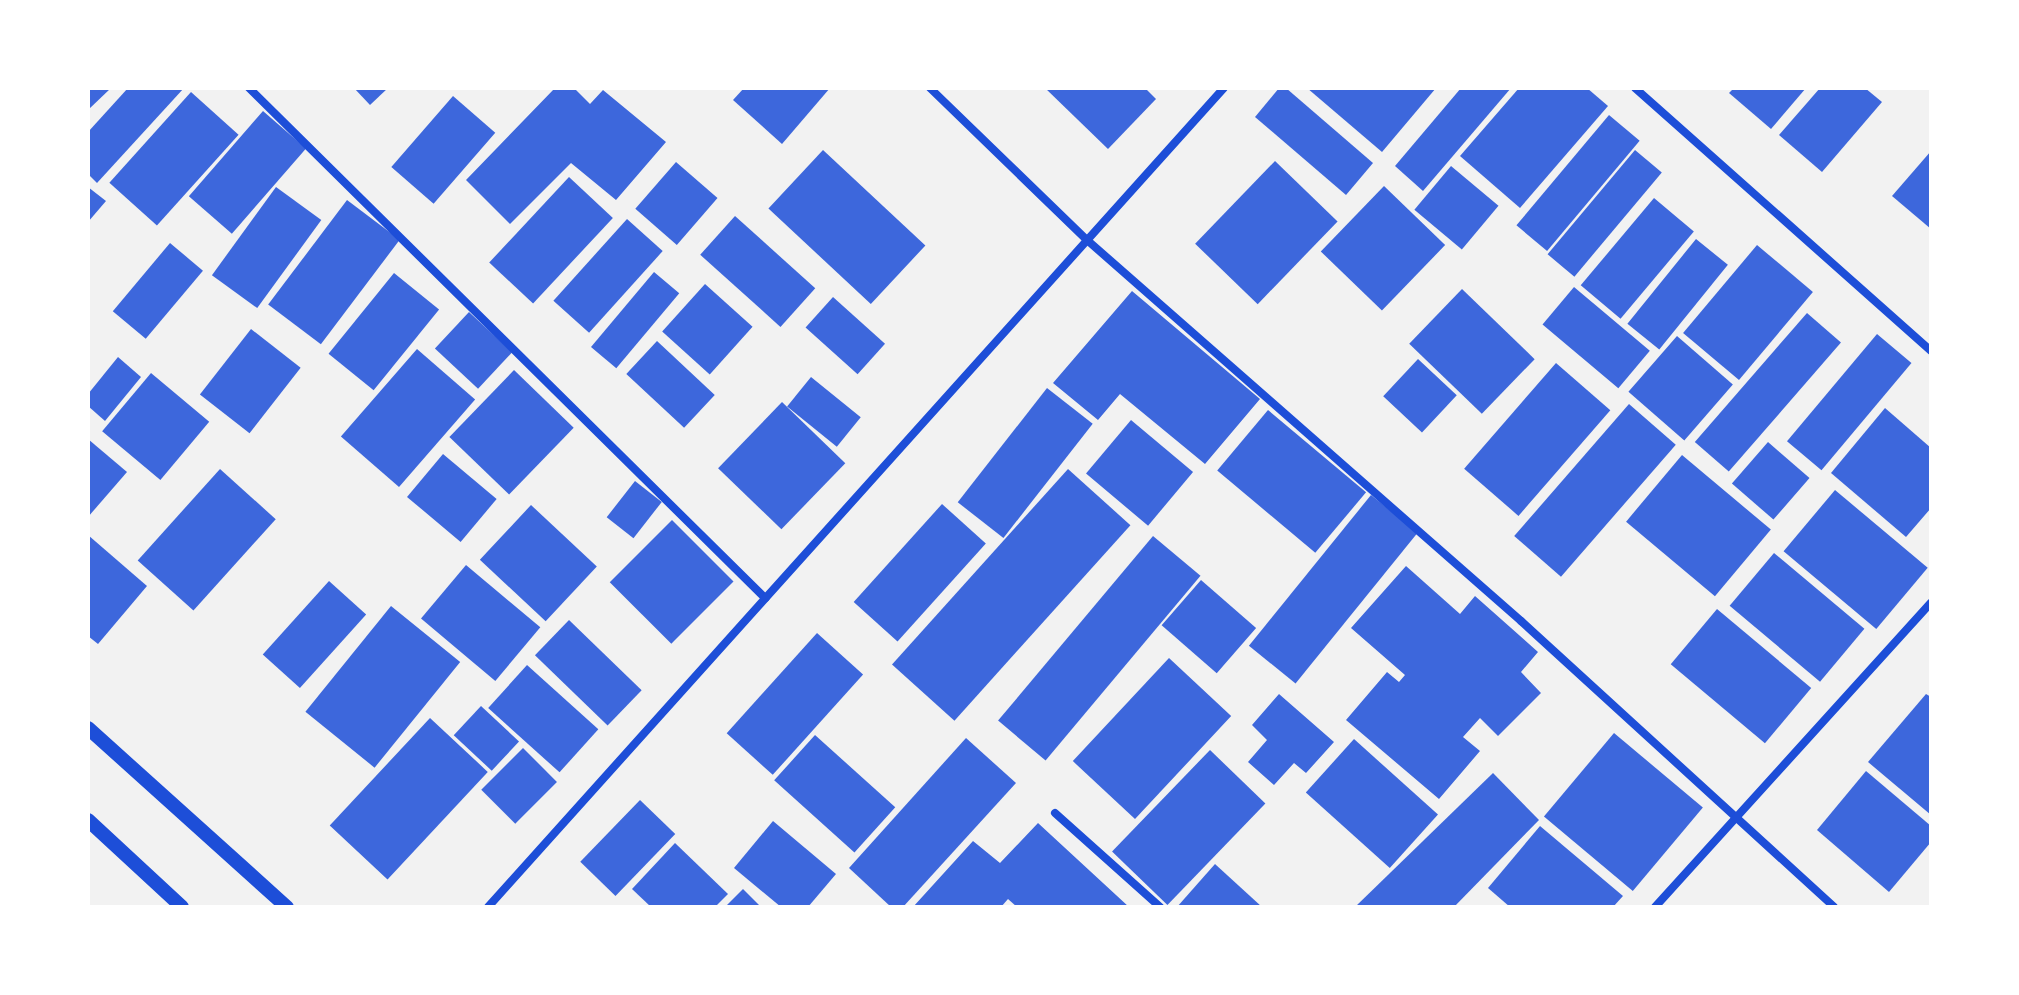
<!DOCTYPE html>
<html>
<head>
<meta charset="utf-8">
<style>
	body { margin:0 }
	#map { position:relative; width:2019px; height:995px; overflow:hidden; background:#f2f2f2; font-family:"Alegreya Sans",sans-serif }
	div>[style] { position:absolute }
	.building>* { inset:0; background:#3d67dc; transform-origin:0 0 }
	.minor>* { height:8px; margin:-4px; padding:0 4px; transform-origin:4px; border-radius:4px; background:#1d4ed8 }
	.tertiary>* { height:14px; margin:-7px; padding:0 7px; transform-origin:7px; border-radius:7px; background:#1d4ed8 }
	span { translate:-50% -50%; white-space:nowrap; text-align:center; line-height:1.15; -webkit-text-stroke:6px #fff; paint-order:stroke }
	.frame { position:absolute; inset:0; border:90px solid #fff; pointer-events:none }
</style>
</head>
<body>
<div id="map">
	<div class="building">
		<div style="clip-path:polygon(88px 88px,111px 88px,88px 110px)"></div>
		<div style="clip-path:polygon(128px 88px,184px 88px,97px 183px,88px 174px,88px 132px)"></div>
		<div style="clip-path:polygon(354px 88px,388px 88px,370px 105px)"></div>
		<div style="clip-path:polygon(555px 88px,574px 88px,590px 104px,603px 90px,666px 142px,616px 200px,571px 163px,510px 224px,466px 180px)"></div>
		<div style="clip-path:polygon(744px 88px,830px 88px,782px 144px,733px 100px)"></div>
		<div style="clip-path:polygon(1045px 88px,1145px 88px,1156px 99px,1108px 149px)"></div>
		<div style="clip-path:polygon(1279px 88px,1286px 88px,1373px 163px,1346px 195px,1255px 117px)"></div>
		<div style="clip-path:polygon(1307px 88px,1436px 88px,1382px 152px)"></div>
		<div style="clip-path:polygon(1461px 88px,1511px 88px,1423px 191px,1395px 166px)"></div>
		<div style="clip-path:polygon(1519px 88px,1587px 88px,1608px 106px,1520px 208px,1460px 156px)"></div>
		<div style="clip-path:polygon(1734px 88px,1806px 88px,1771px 129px,1729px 93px)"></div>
		<div style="clip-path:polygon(1820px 88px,1865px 88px,1882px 102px,1822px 172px,1779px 135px)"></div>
		<div style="left:191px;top:92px;width:64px;height:122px;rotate:42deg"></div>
		<div style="left:453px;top:96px;width:56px;height:94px;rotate:41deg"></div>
		<div style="left:263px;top:111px;width:57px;height:113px;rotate:41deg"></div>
		<div style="left:1609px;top:115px;width:40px;height:144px;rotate:40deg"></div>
		<div style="left:823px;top:150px;width:140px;height:80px;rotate:43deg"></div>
		<div style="left:1635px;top:150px;width:35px;height:136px;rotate:40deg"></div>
		<div style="clip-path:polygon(1931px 151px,1931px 229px,1892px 196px)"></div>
		<div style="left:1275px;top:161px;width:87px;height:115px;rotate:44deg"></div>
		<div style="left:676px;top:162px;width:55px;height:62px;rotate:41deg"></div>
		<div style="left:1451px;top:166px;width:62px;height:57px;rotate:40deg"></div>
		<div style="left:569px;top:177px;width:60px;height:117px;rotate:43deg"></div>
		<div style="left:1384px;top:186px;width:85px;height:91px;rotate:44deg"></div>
		<div style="clip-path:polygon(88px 187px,106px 201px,88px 222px)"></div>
		<div style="left:276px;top:187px;width:56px;height:109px;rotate:36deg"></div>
		<div style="left:1654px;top:198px;width:52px;height:114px;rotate:40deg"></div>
		<div style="left:347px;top:200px;width:66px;height:131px;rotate:37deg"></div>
		<div style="left:735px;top:216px;width:108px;height:52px;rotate:42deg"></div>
		<div style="left:627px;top:219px;width:48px;height:110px;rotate:42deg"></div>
		<div style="left:1696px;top:239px;width:41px;height:109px;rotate:39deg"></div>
		<div style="left:170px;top:243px;width:43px;height:89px;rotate:40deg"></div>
		<div style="left:1757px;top:245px;width:73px;height:115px;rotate:40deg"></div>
		<div style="left:654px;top:272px;width:33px;height:98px;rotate:40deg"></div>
		<div style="left:394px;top:273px;width:58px;height:104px;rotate:39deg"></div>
		<div style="left:705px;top:284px;width:64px;height:64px;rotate:42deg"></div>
		<div style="left:1574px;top:287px;width:99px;height:49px;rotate:40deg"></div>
		<div style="left:1462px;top:289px;width:101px;height:76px;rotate:44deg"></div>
		<div style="clip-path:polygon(1132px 291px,1260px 399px,1205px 464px,1120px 394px,1098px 420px,1053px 383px)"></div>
		<div style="left:833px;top:297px;width:70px;height:41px;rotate:42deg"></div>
		<div style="left:469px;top:312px;width:59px;height:50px;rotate:43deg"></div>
		<div style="left:1807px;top:313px;width:45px;height:171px;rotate:41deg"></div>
		<div style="left:251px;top:329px;width:63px;height:83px;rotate:38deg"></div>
		<div style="left:1877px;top:334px;width:45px;height:140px;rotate:40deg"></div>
		<div style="left:1677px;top:336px;width:74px;height:74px;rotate:41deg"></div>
		<div style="left:657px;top:341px;width:79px;height:45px;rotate:43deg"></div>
		<div style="left:417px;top:349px;width:77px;height:116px;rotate:41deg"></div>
		<div style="clip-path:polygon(118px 357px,141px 377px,105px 421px,88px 406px,88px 394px)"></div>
		<div style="left:1418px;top:359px;width:53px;height:51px;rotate:43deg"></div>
		<div style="left:1556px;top:363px;width:72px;height:140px;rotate:41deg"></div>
		<div style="left:514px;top:370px;width:83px;height:93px;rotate:44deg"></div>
		<div style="left:151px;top:373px;width:76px;height:76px;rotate:40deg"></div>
		<div style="left:811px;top:377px;width:64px;height:38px;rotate:39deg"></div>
		<div style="left:1047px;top:388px;width:58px;height:145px;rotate:38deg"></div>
		<div style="left:782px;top:402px;width:88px;height:92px;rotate:44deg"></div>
		<div style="left:1629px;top:404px;width:62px;height:175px;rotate:41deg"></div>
		<div style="clip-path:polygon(1885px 408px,1931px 448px,1931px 508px,1906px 537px,1831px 473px)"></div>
		<div style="left:1268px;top:410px;width:128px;height:79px;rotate:40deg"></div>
		<div style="left:1131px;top:420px;width:81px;height:70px;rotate:40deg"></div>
		<div style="clip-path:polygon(88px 439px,127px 472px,88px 517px)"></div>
		<div style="left:1768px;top:442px;width:55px;height:55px;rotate:41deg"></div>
		<div style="left:443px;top:454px;width:70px;height:56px;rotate:40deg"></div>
		<div style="left:1682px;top:455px;width:116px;height:87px;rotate:40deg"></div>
		<div style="left:220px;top:469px;width:75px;height:123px;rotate:42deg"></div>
		<div style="left:1068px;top:469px;width:84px;height:263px;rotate:42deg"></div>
		<div style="left:635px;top:481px;width:34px;height:46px;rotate:38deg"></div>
		<div style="left:1835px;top:490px;width:121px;height:80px;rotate:40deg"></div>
		<div style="left:1371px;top:495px;width:60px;height:194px;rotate:39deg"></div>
		<div style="left:942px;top:504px;width:59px;height:132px;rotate:42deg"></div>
		<div style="left:531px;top:505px;width:90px;height:75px;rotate:43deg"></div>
		<div style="left:672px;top:520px;width:87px;height:88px;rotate:45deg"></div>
		<div style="clip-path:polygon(88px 535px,147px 586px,98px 644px,88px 636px)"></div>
		<div style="left:1153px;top:536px;width:62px;height:241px;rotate:40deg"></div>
		<div style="left:1774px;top:553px;width:118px;height:69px;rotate:40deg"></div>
		<div style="left:466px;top:565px;width:97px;height:70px;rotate:40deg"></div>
		<div style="clip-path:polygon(1406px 566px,1460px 614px,1475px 596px,1538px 652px,1521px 672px,1541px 693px,1498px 736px,1480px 718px,1463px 737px,1480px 751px,1439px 799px,1346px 720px,1387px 672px,1399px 682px,1405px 675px,1351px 628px)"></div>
		<div style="left:1201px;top:580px;width:73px;height:60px;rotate:41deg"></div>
		<div style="left:329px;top:581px;width:50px;height:99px;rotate:42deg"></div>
		<div style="left:391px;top:606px;width:89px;height:136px;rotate:39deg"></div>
		<div style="left:1717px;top:609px;width:123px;height:72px;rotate:40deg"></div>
		<div style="left:569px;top:620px;width:101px;height:49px;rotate:44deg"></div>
		<div style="left:817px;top:633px;width:62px;height:135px;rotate:42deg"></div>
		<div style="left:1169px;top:658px;width:85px;height:141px;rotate:43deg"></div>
		<div style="left:527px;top:665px;width:96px;height:58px;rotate:42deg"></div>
		<div style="clip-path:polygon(1279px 694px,1334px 742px,1306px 773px,1294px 763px,1274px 785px,1248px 762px,1267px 740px,1252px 725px)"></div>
		<div style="clip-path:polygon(1926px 694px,1931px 697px,1931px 815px,1868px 762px)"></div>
		<div style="left:481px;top:706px;width:52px;height:40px;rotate:43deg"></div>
		<div style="left:430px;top:718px;width:79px;height:147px;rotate:43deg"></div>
		<div style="left:1614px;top:733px;width:116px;height:109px;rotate:40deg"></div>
		<div style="left:815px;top:735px;width:108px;height:61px;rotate:42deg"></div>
		<div style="clip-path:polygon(966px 738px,1016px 783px,903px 907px,891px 907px,849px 868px)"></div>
		<div style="left:1354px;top:739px;width:113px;height:72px;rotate:42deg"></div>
		<div style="left:523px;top:748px;width:48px;height:59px;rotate:45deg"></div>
		<div style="left:1210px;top:750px;width:77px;height:141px;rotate:44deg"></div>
		<div style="clip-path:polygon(1866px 771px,1931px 826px,1931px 842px,1889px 892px,1817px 830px)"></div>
		<div style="clip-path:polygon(1493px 773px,1539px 820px,1454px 907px,1355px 907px)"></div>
		<div style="left:640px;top:800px;width:49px;height:86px;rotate:44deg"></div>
		<div style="clip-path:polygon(773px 821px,836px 874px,808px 907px,781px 907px,734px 868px)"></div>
		<div style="clip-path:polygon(1038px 823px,1129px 907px,1017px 907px,1008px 899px,1001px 907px,913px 907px,973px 841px,1000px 863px)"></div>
		<div style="clip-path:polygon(1540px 826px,1623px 896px,1613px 907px,1510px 907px,1488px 888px)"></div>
		<div style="clip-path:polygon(675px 843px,728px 894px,715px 907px,651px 907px,632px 889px)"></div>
		<div style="clip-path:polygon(1215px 864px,1262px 907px,1177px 907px)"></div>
		<div style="clip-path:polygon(743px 889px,761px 907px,725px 907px)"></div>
	</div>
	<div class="minor">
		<div style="left:249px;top:88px;width:726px;rotate:44.66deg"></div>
		<div style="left:930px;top:88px;width:219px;rotate:44.1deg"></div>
		<div style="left:1087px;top:240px;width:578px;rotate:41.28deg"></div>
		<div style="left:1521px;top:621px;width:424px;rotate:42.4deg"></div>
		<div style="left:1635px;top:88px;width:396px;rotate:41.6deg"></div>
		<div style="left:1055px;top:813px;width:141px;rotate:41.8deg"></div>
		<div style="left:488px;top:907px;width:1101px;rotate:-48.06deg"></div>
		<div style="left:1655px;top:907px;width:411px;rotate:-47.8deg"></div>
	</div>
	<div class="tertiary">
		<div style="left:88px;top:728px;width:268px;rotate:42deg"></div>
		<div style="left:88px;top:820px;width:128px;rotate:42.8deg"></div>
	</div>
	<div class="frame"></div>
</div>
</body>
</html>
